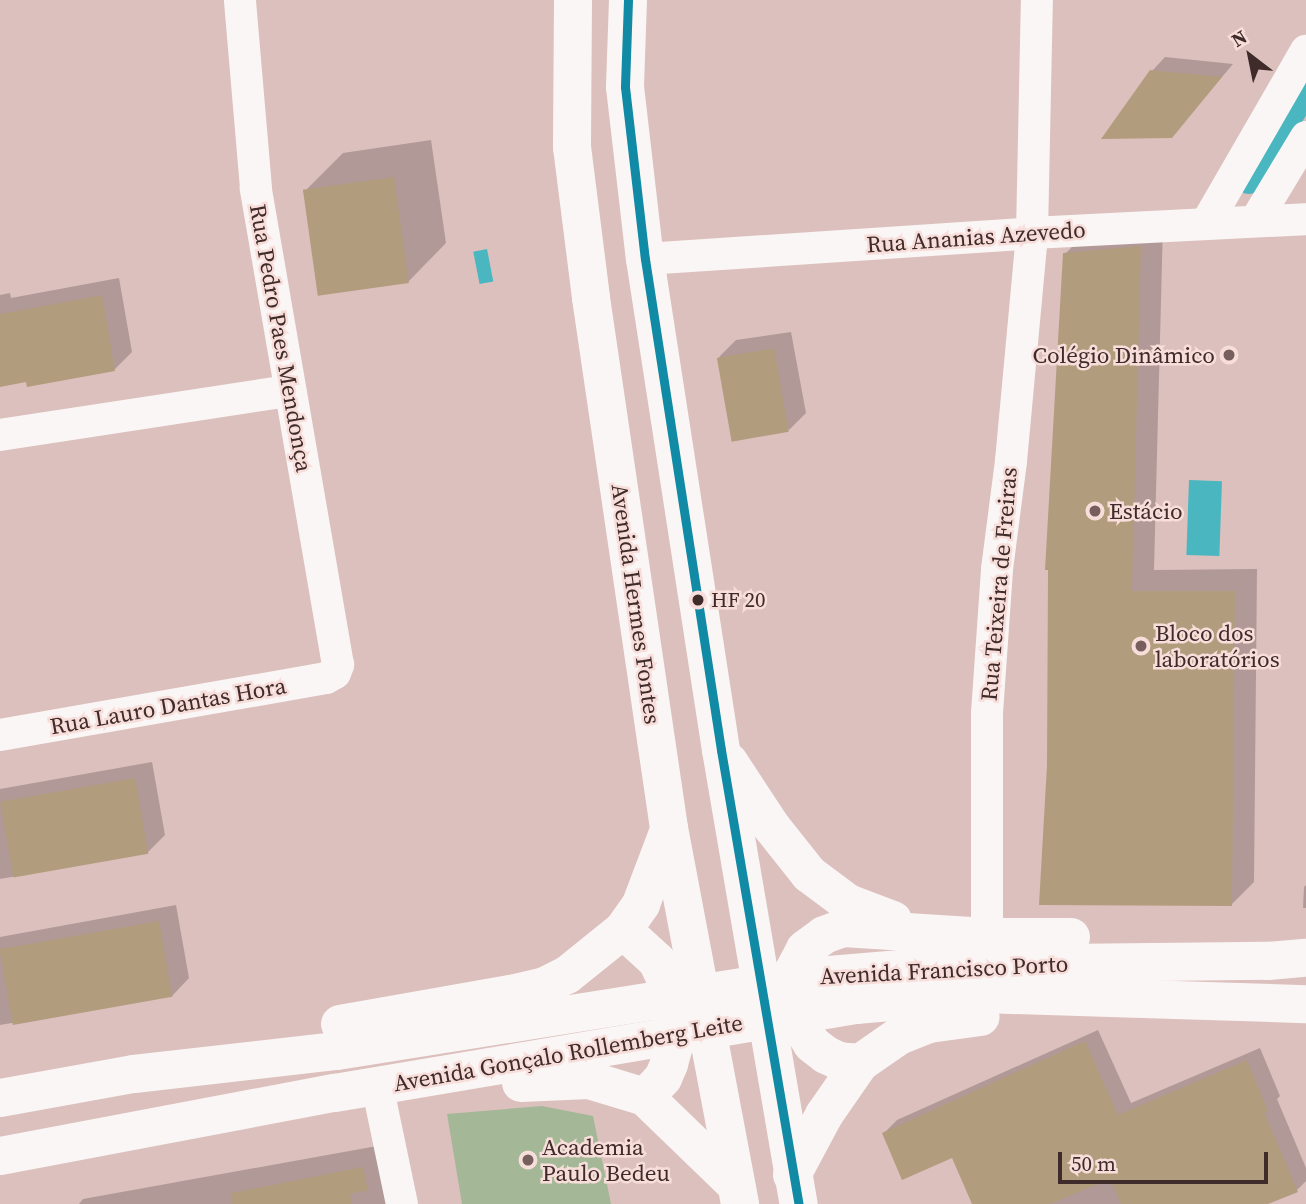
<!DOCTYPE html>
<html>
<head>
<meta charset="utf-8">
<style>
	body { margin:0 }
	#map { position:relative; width:1306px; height:1204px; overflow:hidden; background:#dcc0bd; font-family:"Source Serif 4",serif }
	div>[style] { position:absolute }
	.green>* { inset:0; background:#a4b898 }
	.water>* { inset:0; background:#49b6c0; transform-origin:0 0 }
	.shadow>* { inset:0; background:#0003 }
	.canal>* { height:30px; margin:-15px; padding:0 15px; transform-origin:15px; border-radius:15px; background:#49b6c0 }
	.building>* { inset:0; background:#b29c7e; transform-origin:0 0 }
	.minor>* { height:32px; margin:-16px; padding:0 16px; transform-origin:16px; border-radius:16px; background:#faf6f5 }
	.major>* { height:38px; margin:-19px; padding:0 19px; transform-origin:19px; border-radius:19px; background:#faf6f5 }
	.bus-1>* { height:9px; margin:-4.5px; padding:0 4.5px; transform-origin:4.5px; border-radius:4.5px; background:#108aa5 }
	.dots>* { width:19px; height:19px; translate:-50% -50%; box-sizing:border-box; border:4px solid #f8deda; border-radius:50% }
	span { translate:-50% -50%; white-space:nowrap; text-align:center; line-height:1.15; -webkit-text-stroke:5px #f8deda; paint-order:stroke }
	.bus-label { font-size:21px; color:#3f2b29 }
	.left { translate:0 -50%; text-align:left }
	.street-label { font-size:23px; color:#3f2b29 }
	.poi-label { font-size:23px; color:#3f2b29 }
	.right { translate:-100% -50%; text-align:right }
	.north { position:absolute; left:1215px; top:21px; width:70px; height:70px; -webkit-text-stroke:5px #f8deda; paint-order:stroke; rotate:328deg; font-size:19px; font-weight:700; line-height:28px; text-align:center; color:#3f2b29 }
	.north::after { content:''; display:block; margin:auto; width:24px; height:32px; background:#3f2b29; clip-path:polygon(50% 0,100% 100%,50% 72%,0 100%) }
	.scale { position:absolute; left:1058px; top:1152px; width:210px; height:32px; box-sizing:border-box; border:4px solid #3f2b29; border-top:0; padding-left:9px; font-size:21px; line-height:24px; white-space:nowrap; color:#3f2b29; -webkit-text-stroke:5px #f8deda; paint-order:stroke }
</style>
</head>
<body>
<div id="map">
	<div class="green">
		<div style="clip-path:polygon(542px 1106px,593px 1116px,611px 1204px,462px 1204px,447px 1114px)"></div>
	</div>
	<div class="water">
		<div style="left:487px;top:249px;width:33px;height:14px;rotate:79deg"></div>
		<div style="left:1189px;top:480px;width:33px;height:75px;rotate:2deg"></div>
	</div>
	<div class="shadow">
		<div style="clip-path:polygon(1165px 57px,1233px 64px,1171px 137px,1152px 71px)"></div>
		<div style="clip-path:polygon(431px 140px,446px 243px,408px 282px,305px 191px,343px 153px)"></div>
		<div style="clip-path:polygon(1163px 224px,1154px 570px,1257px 569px,1254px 882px,1231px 905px,1048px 765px,1065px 254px,1087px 232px)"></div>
		<div style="clip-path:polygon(119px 278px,132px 352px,115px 369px,0 385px,0 295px,10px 293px,11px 298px)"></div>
		<div style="clip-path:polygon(791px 332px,806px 413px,789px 430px,719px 357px,736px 340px)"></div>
		<div style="clip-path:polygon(152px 762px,165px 835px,147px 853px,0 879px,0 789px)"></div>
		<div style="clip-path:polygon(1306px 885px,1306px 908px,1303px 908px,1304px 887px)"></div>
		<div style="clip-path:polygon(176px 905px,189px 978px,172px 996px,0 1025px,0 937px)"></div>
		<div style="clip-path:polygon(1098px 1030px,1131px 1103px,1260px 1048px,1280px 1096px,1277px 1099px,1306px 1168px,1306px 1181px,1297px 1190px,1264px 1204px,974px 1204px,953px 1155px,884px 1133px,897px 1120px)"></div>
		<div style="clip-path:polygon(388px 1144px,400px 1204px,79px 1204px,83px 1199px)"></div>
	</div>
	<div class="canal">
		<div style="left:1249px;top:179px;width:108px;rotate:-58.2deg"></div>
	</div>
	<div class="building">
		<div style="clip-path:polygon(1150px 70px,1222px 77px,1172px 138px,1101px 139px)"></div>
		<div style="left:394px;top:177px;width:107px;height:92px;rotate:82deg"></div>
		<div style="clip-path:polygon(1141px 246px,1132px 591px,1235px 591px,1232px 906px,1039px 905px,1047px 765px,1048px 570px,1045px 570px,1063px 253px)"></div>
		<div style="clip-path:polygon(102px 295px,115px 371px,27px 387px,26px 382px,0 387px,0 314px)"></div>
		<div style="left:774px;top:348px;width:85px;height:58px;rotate:80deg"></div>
		<div style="left:135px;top:778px;width:77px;height:137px;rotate:80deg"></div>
		<div style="left:159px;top:921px;width:77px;height:162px;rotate:80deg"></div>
		<div style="clip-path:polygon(1085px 1041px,1118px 1115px,1247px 1060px,1268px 1111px,1264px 1112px,1298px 1192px,1268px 1204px,1121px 1204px,1110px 1179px,1050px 1204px,972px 1204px,952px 1158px,902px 1180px,882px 1133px)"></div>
		<div style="clip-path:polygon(363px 1167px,368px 1190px,350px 1194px,352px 1204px,232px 1204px,231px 1193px)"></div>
	</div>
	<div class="minor">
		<div style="left:1256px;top:220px;width:97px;rotate:-58.9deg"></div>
		<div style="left:1206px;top:224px;width:200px;rotate:-60deg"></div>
		<div style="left:645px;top:259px;width:388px;rotate:-3.8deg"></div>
		<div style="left:1032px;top:233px;width:274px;rotate:-2.9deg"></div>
		<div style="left:0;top:435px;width:292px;rotate:-8.7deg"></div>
		<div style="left:0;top:735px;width:331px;rotate:-9.9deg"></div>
		<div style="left:326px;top:678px;width:10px;rotate:-29deg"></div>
		<div style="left:335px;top:673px;width:9px;rotate:-69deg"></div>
		<div style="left:338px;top:665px;width:484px;rotate:-99.8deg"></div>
		<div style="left:256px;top:188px;width:189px;rotate:-94.9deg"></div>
		<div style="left:987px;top:937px;width:224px;rotate:-90deg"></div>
		<div style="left:987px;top:713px;width:144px;rotate:-86deg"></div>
		<div style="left:997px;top:569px;width:109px;rotate:-82.6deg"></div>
		<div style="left:1011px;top:461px;width:229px;rotate:-84.7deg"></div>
		<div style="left:1032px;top:233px;width:233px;rotate:-88.8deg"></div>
		<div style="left:380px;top:1099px;width:107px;rotate:78.2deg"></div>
	</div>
	<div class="major">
		<div style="left:573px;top:0;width:147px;rotate:90.4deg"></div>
		<div style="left:572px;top:147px;width:152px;rotate:82.8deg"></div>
		<div style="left:591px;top:298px;width:536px;rotate:81.63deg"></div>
		<div style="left:669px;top:828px;width:383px;rotate:79.3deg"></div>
		<div style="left:628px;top:0;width:87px;rotate:92deg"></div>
		<div style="left:625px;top:87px;width:173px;rotate:83.4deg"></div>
		<div style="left:645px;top:259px;width:497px;rotate:81.2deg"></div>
		<div style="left:721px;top:750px;width:461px;rotate:80.3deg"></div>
		<div style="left:729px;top:762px;width:77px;rotate:56.7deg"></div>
		<div style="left:771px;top:826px;width:61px;rotate:51.6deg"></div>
		<div style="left:809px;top:874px;width:49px;rotate:36.6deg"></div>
		<div style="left:848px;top:903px;width:48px;rotate:20.7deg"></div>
		<div style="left:623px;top:930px;width:46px;rotate:42.4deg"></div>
		<div style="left:657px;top:961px;width:21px;rotate:65deg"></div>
		<div style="left:666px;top:980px;width:30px;rotate:75deg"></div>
		<div style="left:674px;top:1009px;width:40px;rotate:91.4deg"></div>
		<div style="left:673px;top:1049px;width:16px;rotate:105deg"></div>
		<div style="left:669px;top:1064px;width:15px;rotate:113deg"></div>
		<div style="left:663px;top:1078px;width:26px;rotate:133deg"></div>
		<div style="left:340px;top:1024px;width:174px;rotate:-10deg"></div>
		<div style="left:511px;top:994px;width:35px;rotate:-13deg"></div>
		<div style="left:545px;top:986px;width:25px;rotate:-27deg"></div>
		<div style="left:567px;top:975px;width:72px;rotate:-38.8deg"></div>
		<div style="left:623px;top:930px;width:32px;rotate:-55deg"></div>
		<div style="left:641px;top:904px;width:79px;rotate:-69.3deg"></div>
		<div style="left:860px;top:1063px;width:21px;rotate:-175deg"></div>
		<div style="left:839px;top:1061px;width:14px;rotate:-155deg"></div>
		<div style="left:826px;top:1055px;width:18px;rotate:-142deg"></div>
		<div style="left:812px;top:1044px;width:22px;rotate:-122deg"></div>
		<div style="left:800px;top:1025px;width:30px;rotate:-104deg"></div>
		<div style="left:793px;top:996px;width:24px;rotate:-90deg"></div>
		<div style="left:793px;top:972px;width:26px;rotate:-62deg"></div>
		<div style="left:805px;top:949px;width:24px;rotate:-36deg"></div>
		<div style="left:824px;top:935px;width:20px;rotate:-20deg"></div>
		<div style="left:843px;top:928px;width:144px;rotate:3.6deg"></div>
		<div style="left:987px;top:937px;width:84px"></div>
		<div style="left:521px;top:1083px;width:68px;rotate:-2.5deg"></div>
		<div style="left:589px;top:1080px;width:59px;rotate:16.9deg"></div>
		<div style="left:645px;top:1097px;width:127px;rotate:44deg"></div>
		<div style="left:0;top:1098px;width:136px;rotate:-10.2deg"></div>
		<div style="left:134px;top:1074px;width:204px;rotate:-6.5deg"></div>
		<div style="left:337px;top:1051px;width:474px;rotate:-9deg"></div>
		<div style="left:805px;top:977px;width:156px;rotate:-4.8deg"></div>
		<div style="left:960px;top:964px;width:308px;rotate:-0.6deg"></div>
		<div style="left:1268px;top:961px;width:38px;rotate:-5deg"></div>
		<div style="left:0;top:1156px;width:341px;rotate:-10.7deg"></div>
		<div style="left:335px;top:1093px;width:528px;rotate:-9.59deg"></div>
		<div style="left:856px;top:1005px;width:126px;rotate:-5deg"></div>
		<div style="left:982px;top:994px;width:324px;rotate:1.8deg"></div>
		<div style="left:792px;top:1175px;width:68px;rotate:-61.9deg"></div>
		<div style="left:824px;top:1115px;width:63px;rotate:-55.3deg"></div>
		<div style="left:860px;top:1063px;width:47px;rotate:-34.7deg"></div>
		<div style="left:899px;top:1036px;width:32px;rotate:-22deg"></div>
		<div style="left:929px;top:1024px;width:52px;rotate:-7.7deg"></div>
	</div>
	<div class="bus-1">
		<div style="left:628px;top:0;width:87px;rotate:92deg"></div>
		<div style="left:625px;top:87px;width:173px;rotate:83.4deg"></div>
		<div style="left:645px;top:259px;width:497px;rotate:81.2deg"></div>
		<div style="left:721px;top:750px;width:461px;rotate:80.3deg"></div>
	</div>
	<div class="dots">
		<div style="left:1229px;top:355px;background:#765f5d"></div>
		<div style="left:1095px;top:511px;background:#765f5d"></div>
		<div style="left:698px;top:600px;background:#3f2b29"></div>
		<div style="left:1141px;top:646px;background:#765f5d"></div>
		<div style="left:528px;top:1160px;background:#765f5d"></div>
	</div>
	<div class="bus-label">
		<span class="left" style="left:711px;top:600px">HF 20</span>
	</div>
	<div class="street-label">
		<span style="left:976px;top:237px;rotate:-4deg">Rua Ananias Azevedo</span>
		<span style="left:281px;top:338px;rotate:80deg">Rua Pedro Paes Mendonça</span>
		<span style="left:999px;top:584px;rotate:-85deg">Rua Teixeira de Freiras</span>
		<span style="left:636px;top:604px;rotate:82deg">Avenida Hermes Fontes</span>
		<span style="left:168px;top:706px;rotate:-10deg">Rua Lauro Dantas Hora</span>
		<span style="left:944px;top:970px;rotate:-3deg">Avenida Francisco Porto</span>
		<span style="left:568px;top:1053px;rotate:-10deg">Avenida Gonçalo Rollemberg Leite</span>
	</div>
	<div class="poi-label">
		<span class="right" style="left:1215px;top:355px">Colégio Dinâmico</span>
		<span class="left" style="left:1109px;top:511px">Estácio</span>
		<span class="left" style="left:1155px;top:646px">Bloco dos<br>laboratórios</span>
		<span class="left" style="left:542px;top:1160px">Academia<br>Paulo Bedeu</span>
	</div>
	<div class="north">N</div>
	<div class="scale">50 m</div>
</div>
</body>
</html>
